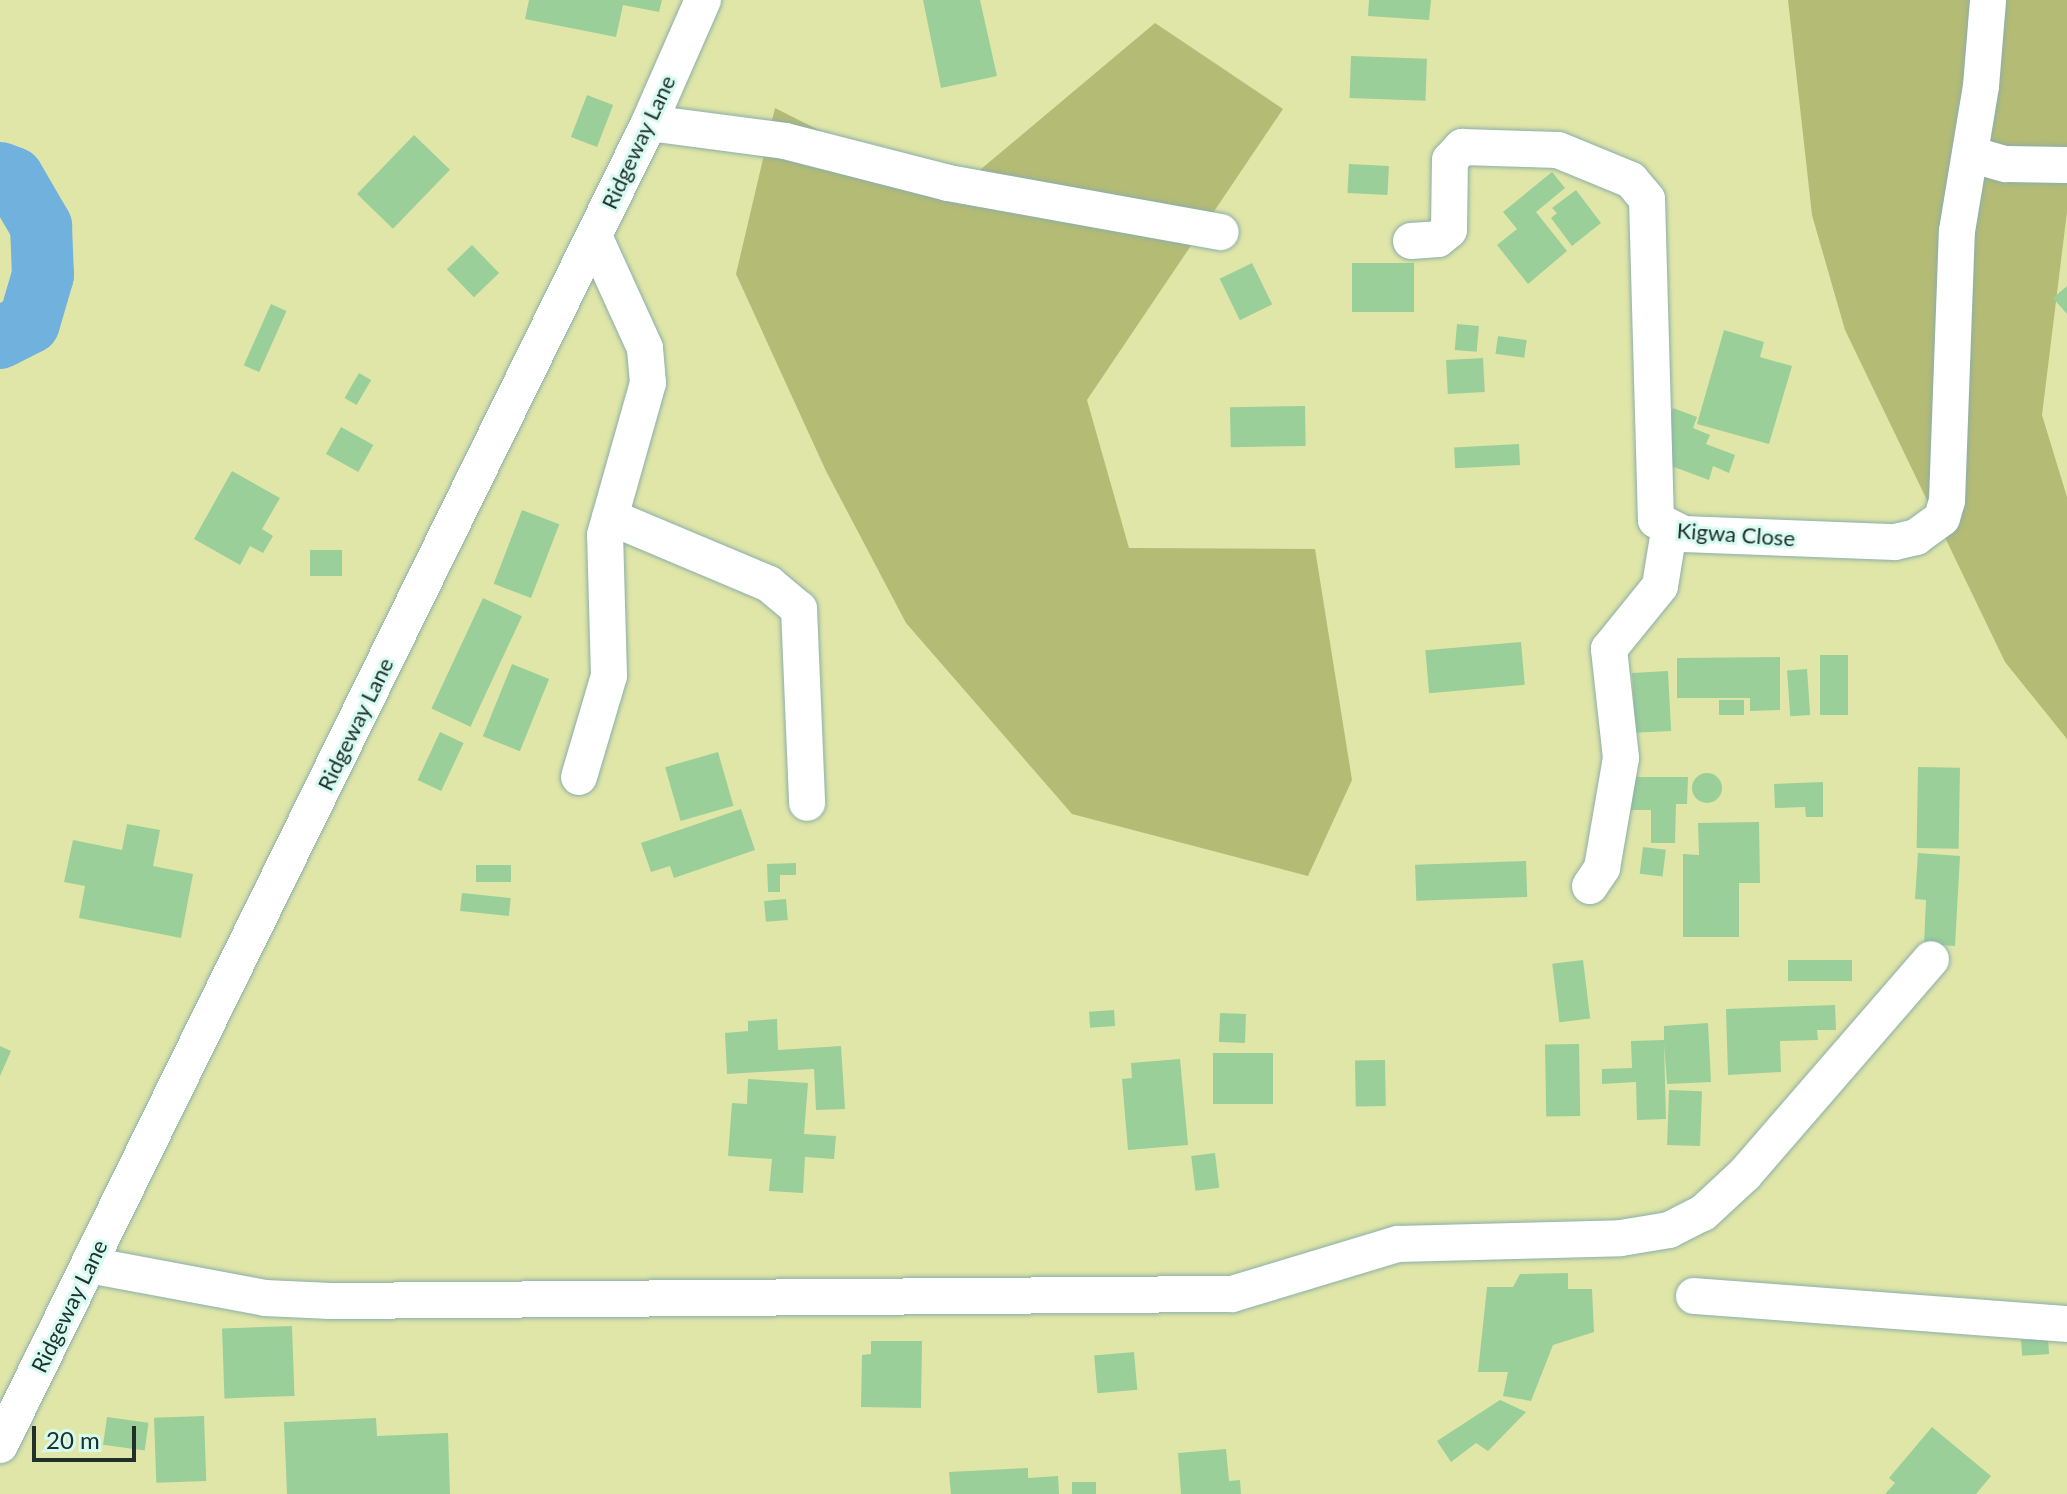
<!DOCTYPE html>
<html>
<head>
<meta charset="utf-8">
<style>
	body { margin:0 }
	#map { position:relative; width:2067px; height:1494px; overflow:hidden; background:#d6fbf1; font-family:Lato,sans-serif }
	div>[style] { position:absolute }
	.green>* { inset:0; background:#e0e6a8; transform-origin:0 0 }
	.forest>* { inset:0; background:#b4bb75 }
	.river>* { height:62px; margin:-31px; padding:0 31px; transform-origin:31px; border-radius:31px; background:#71b1de }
	.building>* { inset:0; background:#9acf9a; transform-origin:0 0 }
	.round { border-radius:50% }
	.roads { filter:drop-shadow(0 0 2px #8cafa6) drop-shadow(0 0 2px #8cafa6) }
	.minor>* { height:36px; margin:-18px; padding:0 18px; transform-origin:18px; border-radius:18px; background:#fff }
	span { translate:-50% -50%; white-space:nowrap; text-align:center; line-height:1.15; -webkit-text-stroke:6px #d6fbf1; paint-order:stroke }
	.street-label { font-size:22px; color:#22302c }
	.scale { position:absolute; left:32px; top:1426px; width:104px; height:36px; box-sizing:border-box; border:4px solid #22302c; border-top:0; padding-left:10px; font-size:24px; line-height:28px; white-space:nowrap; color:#22302c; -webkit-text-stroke:6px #d6fbf1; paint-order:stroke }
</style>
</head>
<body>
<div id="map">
	<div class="green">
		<div style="left:0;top:0;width:2067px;height:1494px"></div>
	</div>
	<div class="forest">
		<div style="clip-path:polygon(1788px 0,2067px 0,2067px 212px,2042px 415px,2067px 497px,2067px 739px,2005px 662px,1845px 330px,1812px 215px)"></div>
		<div style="clip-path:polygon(1155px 23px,1283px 109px,1087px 400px,1129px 548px,1315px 549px,1352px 780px,1308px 876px,1072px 814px,906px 623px,826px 471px,736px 274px,775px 108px,949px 196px)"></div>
	</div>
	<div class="river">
		<div style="left:0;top:173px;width:14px;rotate:21deg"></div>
		<div style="left:13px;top:178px;width:56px;rotate:59.7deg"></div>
		<div style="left:41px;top:226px;width:49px;rotate:87.7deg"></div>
		<div style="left:43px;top:275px;width:50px;rotate:106.3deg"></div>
		<div style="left:29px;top:323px;width:33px;rotate:153deg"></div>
	</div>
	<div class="building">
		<div style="clip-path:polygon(529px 0,662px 0,659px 12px,623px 5px,616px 37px,525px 19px)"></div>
		<div style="clip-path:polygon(923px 0,980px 0,997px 76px,941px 88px)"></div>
		<div style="clip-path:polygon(1369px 0,1431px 0,1429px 20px,1368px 16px)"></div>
		<div style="left:1351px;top:56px;width:76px;height:42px;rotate:2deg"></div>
		<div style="left:587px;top:95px;width:28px;height:45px;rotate:21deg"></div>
		<div style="left:414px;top:135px;width:50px;height:82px;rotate:44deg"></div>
		<div style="left:1349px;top:164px;width:40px;height:29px;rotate:3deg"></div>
		<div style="clip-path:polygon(1552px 172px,1565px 188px,1536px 212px,1567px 251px,1528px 284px,1497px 245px,1517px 229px,1503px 212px)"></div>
		<div style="clip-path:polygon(1576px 190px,1601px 223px,1572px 246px,1551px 218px,1557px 213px,1552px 208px)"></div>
		<div style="left:472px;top:245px;width:39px;height:35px;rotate:46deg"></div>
		<div style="left:1252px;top:263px;width:46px;height:36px;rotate:64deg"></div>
		<div style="left:1352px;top:263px;width:62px;height:49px"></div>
		<div style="clip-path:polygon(2067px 286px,2067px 314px,2053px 298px)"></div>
		<div style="left:271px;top:304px;width:17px;height:67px;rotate:24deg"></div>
		<div style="left:1457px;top:324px;width:22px;height:26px;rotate:5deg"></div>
		<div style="clip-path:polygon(1724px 330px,1764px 342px,1760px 357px,1792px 366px,1769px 444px,1697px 424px)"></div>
		<div style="left:1498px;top:336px;width:29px;height:18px;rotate:8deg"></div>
		<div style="left:1483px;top:358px;width:34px;height:37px;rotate:87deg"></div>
		<div style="left:359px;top:373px;width:14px;height:29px;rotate:30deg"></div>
		<div style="left:1305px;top:406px;width:40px;height:75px;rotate:89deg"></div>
		<div style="clip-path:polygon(1673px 408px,1697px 417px,1693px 428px,1710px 435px,1706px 444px,1735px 455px,1729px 473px,1713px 466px,1709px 480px,1655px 460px)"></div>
		<div style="left:341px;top:427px;width:37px;height:31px;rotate:29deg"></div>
		<div style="left:1519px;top:444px;width:21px;height:65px;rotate:87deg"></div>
		<div style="clip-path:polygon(232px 471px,280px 498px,262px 529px,273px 536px,263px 553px,250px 546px,240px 565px,194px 539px)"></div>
		<div style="left:522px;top:510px;width:40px;height:79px;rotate:21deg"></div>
		<div style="left:310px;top:550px;width:32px;height:26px"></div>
		<div style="left:483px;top:598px;width:43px;height:122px;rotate:25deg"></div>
		<div style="left:1521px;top:642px;width:43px;height:96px;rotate:85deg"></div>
		<div style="left:1820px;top:655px;width:28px;height:60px"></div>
		<div style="clip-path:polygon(1780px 657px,1780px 710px,1750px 711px,1750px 698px,1677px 698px,1677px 658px)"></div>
		<div style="left:512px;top:664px;width:40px;height:78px;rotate:22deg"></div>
		<div style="left:1807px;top:669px;width:46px;height:20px;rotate:86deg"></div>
		<div style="left:1668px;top:671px;width:60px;height:36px;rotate:87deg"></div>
		<div style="left:1744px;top:700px;width:15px;height:25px;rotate:90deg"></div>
		<div style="left:440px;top:732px;width:26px;height:53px;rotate:25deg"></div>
		<div style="left:718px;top:752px;width:56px;height:55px;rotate:74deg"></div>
		<div style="left:1918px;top:767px;width:42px;height:81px;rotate:1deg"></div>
		<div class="round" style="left:1692px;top:773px;width:30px;height:30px"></div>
		<div style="clip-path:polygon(1627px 777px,1688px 777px,1687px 804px,1676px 804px,1675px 843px,1651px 843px,1651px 810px,1627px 810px)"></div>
		<div style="clip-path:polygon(1823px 782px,1823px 817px,1806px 817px,1805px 807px,1775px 808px,1774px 784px)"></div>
		<div style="clip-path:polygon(741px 809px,755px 850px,674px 878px,670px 866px,651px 872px,641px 843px)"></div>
		<div style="clip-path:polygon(1759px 822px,1760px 883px,1739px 883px,1739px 937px,1683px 937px,1683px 854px,1699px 855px,1698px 823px)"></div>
		<div style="clip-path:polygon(127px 824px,160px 830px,153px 866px,193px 874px,181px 938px,79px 918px,85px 886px,64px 882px,73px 840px,122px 850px)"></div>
		<div style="left:1643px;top:847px;width:23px;height:27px;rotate:7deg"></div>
		<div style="clip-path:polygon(1918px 853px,1960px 856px,1955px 946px,1924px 944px,1926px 900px,1915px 899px)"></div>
		<div style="left:1526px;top:861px;width:36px;height:111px;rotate:88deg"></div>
		<div style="clip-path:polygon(796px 863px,796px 875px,780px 875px,780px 892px,768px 892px,767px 864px)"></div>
		<div style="left:511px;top:865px;width:17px;height:35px;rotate:90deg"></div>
		<div style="left:462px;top:893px;width:49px;height:18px;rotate:6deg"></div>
		<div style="left:786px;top:899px;width:21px;height:22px;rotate:85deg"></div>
		<div style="left:1583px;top:960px;width:59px;height:31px;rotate:83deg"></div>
		<div style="left:1852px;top:960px;width:21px;height:64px;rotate:90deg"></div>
		<div style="clip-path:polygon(1835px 1005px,1836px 1030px,1817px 1030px,1818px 1040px,1780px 1041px,1781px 1072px,1728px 1075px,1726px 1009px)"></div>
		<div style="left:1114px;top:1010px;width:16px;height:25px;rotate:86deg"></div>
		<div style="left:1220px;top:1013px;width:26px;height:29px;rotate:2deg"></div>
		<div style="clip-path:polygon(777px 1019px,778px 1050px,841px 1046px,845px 1109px,816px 1110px,814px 1069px,727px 1074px,725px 1033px,748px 1031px,748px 1021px)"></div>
		<div style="clip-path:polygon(1708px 1023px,1711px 1082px,1667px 1084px,1664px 1044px,1666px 1119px,1637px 1120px,1636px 1082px,1602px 1084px,1602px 1069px,1632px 1068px,1631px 1041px,1664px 1040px,1664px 1026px)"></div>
		<div style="left:1579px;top:1044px;width:72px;height:34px;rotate:89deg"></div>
		<div style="clip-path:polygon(0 1046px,11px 1051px,0 1076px)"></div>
		<div style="left:1213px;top:1053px;width:60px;height:51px"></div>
		<div style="clip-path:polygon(1180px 1059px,1188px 1145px,1128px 1150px,1122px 1079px,1132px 1078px,1131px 1063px)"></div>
		<div style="left:1385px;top:1060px;width:46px;height:30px;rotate:89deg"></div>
		<div style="clip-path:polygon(748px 1079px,808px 1083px,804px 1134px,836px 1136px,834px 1159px,805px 1157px,803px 1193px,769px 1191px,772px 1159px,728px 1156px,732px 1103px,747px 1104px)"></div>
		<div style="left:1669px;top:1090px;width:33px;height:55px;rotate:2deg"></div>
		<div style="left:1215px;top:1153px;width:35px;height:24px;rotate:83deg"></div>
		<div style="clip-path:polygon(1568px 1273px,1568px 1289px,1592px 1289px,1594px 1332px,1553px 1345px,1531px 1401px,1503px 1396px,1508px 1372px,1478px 1372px,1487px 1287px,1513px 1287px,1520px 1274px)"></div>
		<div style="left:292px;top:1326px;width:70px;height:70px;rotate:88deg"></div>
		<div style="left:2048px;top:1338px;width:16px;height:27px;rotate:86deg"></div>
		<div style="clip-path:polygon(871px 1341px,922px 1341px,921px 1408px,861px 1407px,862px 1355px,871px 1354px)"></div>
		<div style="left:1134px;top:1352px;width:38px;height:40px;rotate:85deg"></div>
		<div style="clip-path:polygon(1500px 1400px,1526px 1412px,1488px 1451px,1476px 1443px,1451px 1462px,1437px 1441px)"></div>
		<div style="left:204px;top:1416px;width:65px;height:50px;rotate:88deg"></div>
		<div style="left:107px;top:1417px;width:42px;height:28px;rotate:8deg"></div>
		<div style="clip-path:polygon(376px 1418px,377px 1436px,448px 1433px,450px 1494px,287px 1494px,284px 1422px)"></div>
		<div style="clip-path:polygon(1932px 1427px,1991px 1476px,1976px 1494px,1885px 1494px,1895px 1483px,1889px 1478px)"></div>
		<div style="clip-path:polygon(1226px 1449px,1229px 1481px,1240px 1480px,1241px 1494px,1181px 1494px,1178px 1453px)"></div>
		<div style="clip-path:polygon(1028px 1468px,1028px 1478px,1058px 1476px,1059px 1494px,951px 1494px,949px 1472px)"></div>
		<div style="left:1072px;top:1482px;width:24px;height:12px"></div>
	</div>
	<div class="roads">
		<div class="minor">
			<div style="left:649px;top:123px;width:137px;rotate:7.5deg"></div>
			<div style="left:785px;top:141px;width:168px;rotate:14.4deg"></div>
			<div style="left:948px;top:183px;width:277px;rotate:10.2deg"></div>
			<div style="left:1970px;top:154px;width:37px;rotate:16deg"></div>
			<div style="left:2006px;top:164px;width:61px;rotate:0.9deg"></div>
			<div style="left:1411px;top:241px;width:27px;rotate:-4deg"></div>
			<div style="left:1438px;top:239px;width:14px;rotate:-39deg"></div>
			<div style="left:1449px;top:230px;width:70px;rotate:-89.2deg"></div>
			<div style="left:1450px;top:160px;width:18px;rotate:-47deg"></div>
			<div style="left:1462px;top:147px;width:96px;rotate:1.8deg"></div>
			<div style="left:1558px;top:150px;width:79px;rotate:22.3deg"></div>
			<div style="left:1631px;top:180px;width:25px;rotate:50deg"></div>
			<div style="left:1647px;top:199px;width:321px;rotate:88.4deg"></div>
			<div style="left:1656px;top:520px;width:30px;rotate:27deg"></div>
			<div style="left:1683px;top:534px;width:212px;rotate:2.2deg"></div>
			<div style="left:1895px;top:542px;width:22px;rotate:-13deg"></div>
			<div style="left:1916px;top:537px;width:32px;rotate:-36deg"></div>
			<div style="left:1942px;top:518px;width:18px;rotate:-74deg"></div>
			<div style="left:1947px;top:501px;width:270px;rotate:-87.9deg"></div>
			<div style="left:1957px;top:231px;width:147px;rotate:-80.6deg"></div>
			<div style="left:1981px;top:86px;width:86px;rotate:-85.3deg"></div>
			<div style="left:610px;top:517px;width:173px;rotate:22.8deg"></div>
			<div style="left:769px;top:584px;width:39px;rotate:40deg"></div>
			<div style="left:799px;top:609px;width:194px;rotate:87.6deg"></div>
			<div style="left:579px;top:777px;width:105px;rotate:-73.5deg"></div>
			<div style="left:609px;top:676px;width:141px;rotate:-91.6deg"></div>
			<div style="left:605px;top:535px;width:158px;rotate:-74.2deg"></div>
			<div style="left:648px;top:383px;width:35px;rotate:-95deg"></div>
			<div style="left:645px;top:348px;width:123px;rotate:-114.5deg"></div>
			<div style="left:1590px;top:886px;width:22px;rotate:-56deg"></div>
			<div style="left:1602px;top:868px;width:112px;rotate:-80.2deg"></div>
			<div style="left:1621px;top:758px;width:110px;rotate:-96.3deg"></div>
			<div style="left:1609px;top:649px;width:81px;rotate:-51deg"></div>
			<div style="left:1660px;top:586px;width:56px;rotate:-80.7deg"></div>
			<div style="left:89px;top:1265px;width:179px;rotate:10.6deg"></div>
			<div style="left:265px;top:1298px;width:66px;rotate:2.6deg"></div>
			<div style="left:331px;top:1301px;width:901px;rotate:-0.45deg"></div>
			<div style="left:1232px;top:1294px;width:173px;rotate:-16.8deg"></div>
			<div style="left:1398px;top:1244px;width:223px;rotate:-1.5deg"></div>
			<div style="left:1621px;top:1238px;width:49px;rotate:-9.5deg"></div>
			<div style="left:1669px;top:1230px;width:38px;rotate:-27deg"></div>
			<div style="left:1703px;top:1213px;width:57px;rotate:-42.9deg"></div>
			<div style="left:1745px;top:1174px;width:284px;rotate:-49.1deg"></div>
			<div style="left:1694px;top:1296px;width:374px;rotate:4.3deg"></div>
			<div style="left:0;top:1445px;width:1473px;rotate:-63.85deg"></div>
			<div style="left:649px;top:123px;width:134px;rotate:-66.3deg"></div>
		</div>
	</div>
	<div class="street-label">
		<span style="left:638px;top:142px;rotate:-65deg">Ridgeway Lane</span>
		<span style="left:1736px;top:534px;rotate:4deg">Kigwa Close</span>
		<span style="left:355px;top:724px;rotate:-64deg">Ridgeway Lane</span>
		<span style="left:69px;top:1306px;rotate:-64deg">Ridgeway Lane</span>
	</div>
	<div class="scale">20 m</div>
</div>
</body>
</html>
